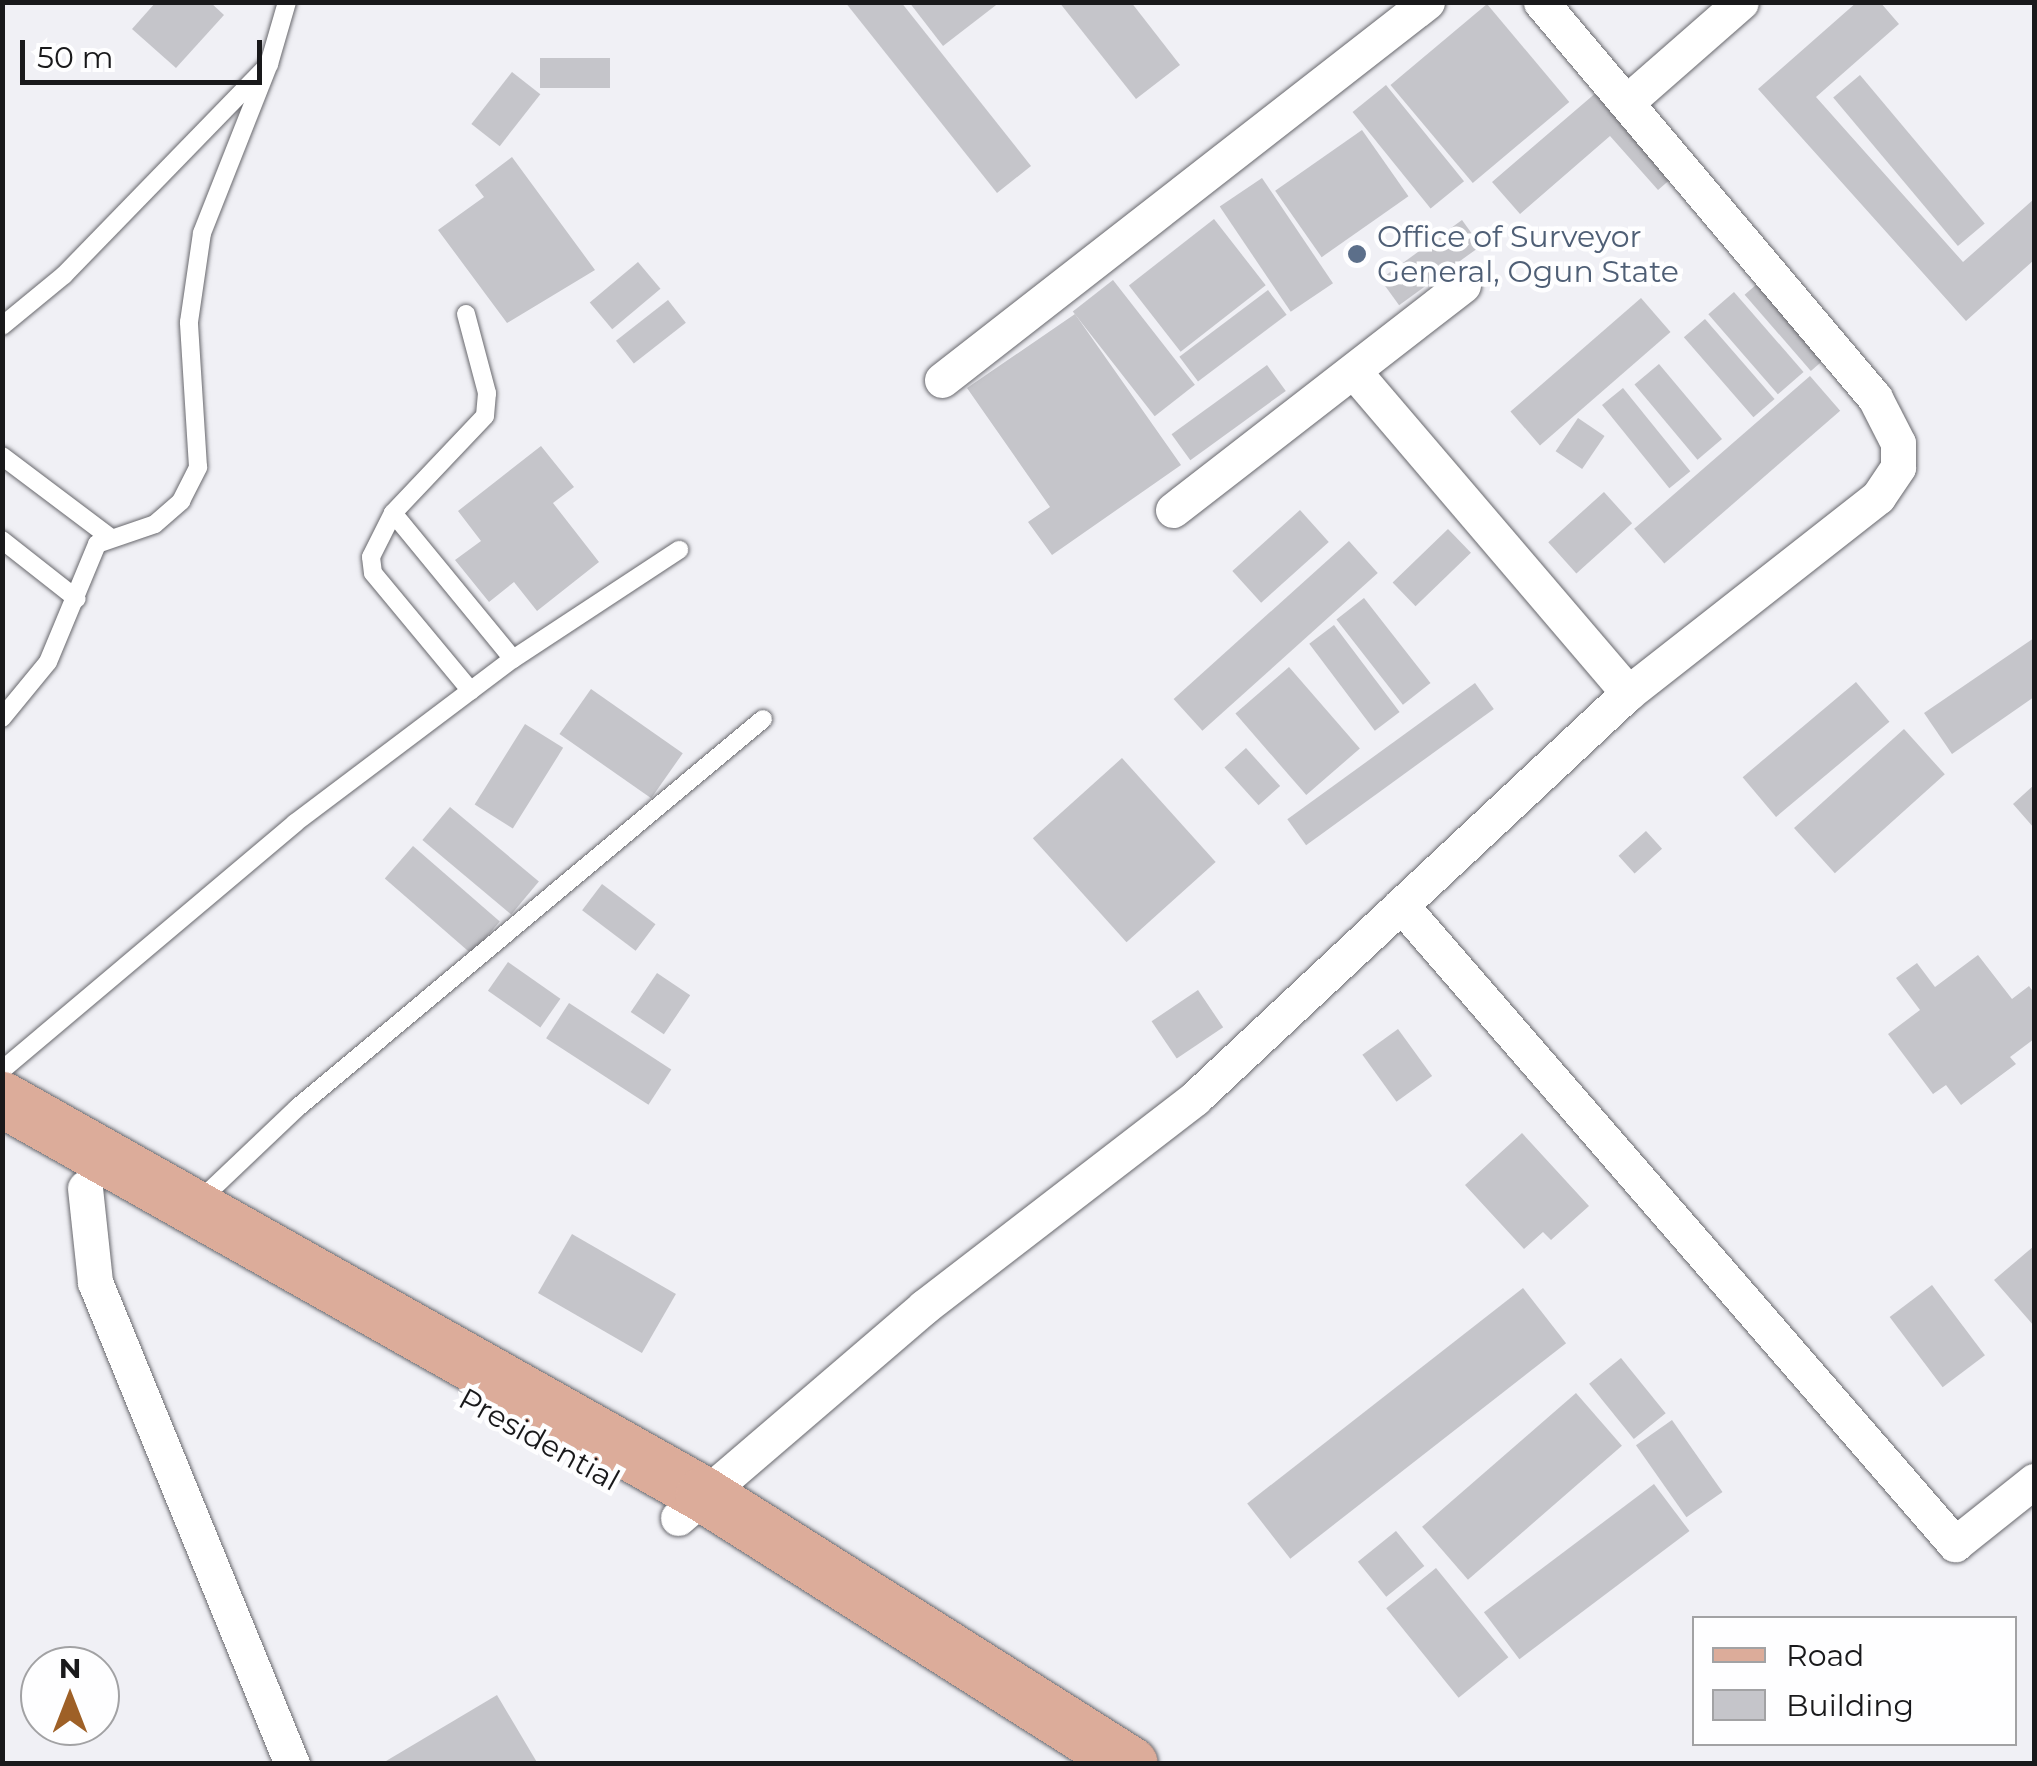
<!DOCTYPE html>
<html>
<head>
<meta charset="utf-8">
<style>
	body { margin:0 }
	#map { position:relative; width:2037px; height:1766px; overflow:hidden; background:#f0f0f5; font-family:Montserrat,sans-serif }
	div>[style] { position:absolute }
	.building>* { inset:0; background:#c5c5ca; transform-origin:0 0 }
	.roads { filter:drop-shadow(0 0 2px #68686d) drop-shadow(0 0 2px #68686d) }
	.lane>* { height:18px; margin:-9px; padding:0 9px; transform-origin:9px; border-radius:9px; background:#fff }
	.street>* { height:35px; margin:-17.5px; padding:0 17.5px; transform-origin:17.5px; border-radius:17.5px; background:#fff }
	.primary>* { height:55px; margin:-27.5px; padding:0 27.5px; transform-origin:27.5px; border-radius:27.5px; background:#dcac9a }
	.dots>* { width:28px; height:28px; translate:-50% -50%; box-sizing:border-box; border:5px solid #fefeff; border-radius:50% }
	span { translate:-50% -50%; white-space:nowrap; text-align:center; line-height:1.15; -webkit-text-stroke:9px #fefeff; paint-order:stroke }
	.service-label { font-size:30px; color:#4e5e75 }
	.left { translate:0 -50%; text-align:left }
	.street-label { font-size:30px; color:#19191b }
	.frame { position:absolute; inset:0; border:5px solid #19191b; pointer-events:none }
	.legend { position:absolute; left:1692px; top:1616px; width:325px; height:130px; box-sizing:border-box; background:#fefeff; border:2px solid #a2a2a4; margin:0; padding:12px 18px; list-style:none; font-size:30px; color:#19191b }
	.legend li { display:flex; align-items:center; gap:20px; height:50px }
	.legend b { width:50px; border:2px solid #a2a2a4 }
	.north { position:absolute; left:20px; top:1646px; width:100px; height:100px; box-sizing:border-box; background:#fefeff; border:2px solid #a2a2a4; border-radius:50%; rotate:0deg; font-size:28px; font-weight:700; line-height:40px; text-align:center; color:#19191b }
	.north::after { content:''; display:block; margin:auto; width:35px; height:45px; background:#9e6027; clip-path:polygon(50% 0,100% 100%,50% 72%,0 100%) }
	.scale { position:absolute; left:20px; top:40px; width:242px; height:45px; box-sizing:border-box; border:5px solid #19191b; border-top:0; padding-left:12px; font-size:30px; line-height:35px; white-space:nowrap; color:#19191b; -webkit-text-stroke:8px #fefeff; paint-order:stroke }
</style>
</head>
<body>
<div id="map">
	<div class="building">
		<div style="clip-path:polygon(156px 2px,210px 2px,224px 15px,176px 68px,132px 29px)"></div>
		<div style="clip-path:polygon(845px 2px,901px 2px,1031px 166px,997px 193px)"></div>
		<div style="clip-path:polygon(909px 2px,1000px 2px,943px 46px)"></div>
		<div style="clip-path:polygon(1059px 2px,1131px 2px,1180px 65px,1136px 99px)"></div>
		<div style="clip-path:polygon(1857px 2px,1880px 2px,1899px 24px,1816px 97px,1963px 262px,2034px 199px,2034px 260px,1966px 321px,1758px 89px)"></div>
		<div style="left:1487px;top:4px;width:128px;height:126px;rotate:50deg"></div>
		<div style="left:540px;top:58px;width:70px;height:30px"></div>
		<div style="left:512px;top:72px;width:36px;height:66px;rotate:38deg"></div>
		<div style="left:1860px;top:75px;width:194px;height:35px;rotate:50deg"></div>
		<div style="left:1386px;top:85px;width:124px;height:43px;rotate:51deg"></div>
		<div style="clip-path:polygon(1605px 85px,1680px 171px,1658px 190px,1610px 136px,1520px 214px,1492px 182px)"></div>
		<div style="left:1362px;top:130px;width:81px;height:106px;rotate:55deg"></div>
		<div style="clip-path:polygon(512px 157px,595px 270px,507px 323px,438px 230px,484px 197px,475px 185px)"></div>
		<div style="left:1262px;top:178px;width:127px;height:51px;rotate:56deg"></div>
		<div style="left:1214px;top:219px;width:84px;height:108px;rotate:52deg"></div>
		<div style="left:1462px;top:220px;width:32px;height:101px;rotate:54deg"></div>
		<div style="left:638px;top:262px;width:35px;height:63px;rotate:50deg"></div>
		<div style="left:1765px;top:277px;width:101px;height:27px;rotate:49deg"></div>
		<div style="left:1113px;top:280px;width:133px;height:51px;rotate:52deg"></div>
		<div style="left:1268px;top:290px;width:31px;height:111px;rotate:53deg"></div>
		<div style="left:1734px;top:292px;width:106px;height:34px;rotate:49deg"></div>
		<div style="left:1641px;top:298px;width:45px;height:173px;rotate:49deg"></div>
		<div style="left:668px;top:300px;width:29px;height:66px;rotate:52deg"></div>
		<div style="clip-path:polygon(1075px 314px,1181px 465px,1052px 555px,1028px 522px,1050px 507px,967px 388px)"></div>
		<div style="left:1705px;top:319px;width:106px;height:28px;rotate:49deg"></div>
		<div style="left:1659px;top:364px;width:98px;height:32px;rotate:50deg"></div>
		<div style="left:1267px;top:365px;width:32px;height:118px;rotate:54deg"></div>
		<div style="left:1810px;top:376px;width:46px;height:233px;rotate:49deg"></div>
		<div style="left:1623px;top:388px;width:107px;height:27px;rotate:51deg"></div>
		<div style="left:1578px;top:418px;width:32px;height:40px;rotate:34deg"></div>
		<div style="clip-path:polygon(541px 446px,574px 487px,553px 503px,599px 562px,537px 611px,514px 582px,489px 602px,455px 560px,481px 541px,458px 511px)"></div>
		<div style="left:1604px;top:492px;width:42px;height:75px;rotate:48deg"></div>
		<div style="left:1300px;top:510px;width:43px;height:91px;rotate:48deg"></div>
		<div style="left:1448px;top:529px;width:33px;height:77px;rotate:46deg"></div>
		<div style="left:1349px;top:541px;width:43px;height:236px;rotate:48deg"></div>
		<div style="left:1364px;top:598px;width:108px;height:35px;rotate:52deg"></div>
		<div style="left:1334px;top:625px;width:109px;height:31px;rotate:53deg"></div>
		<div style="clip-path:polygon(2034px 638px,2034px 697px,1952px 754px,1924px 713px)"></div>
		<div style="left:1289px;top:667px;width:108px;height:71px;rotate:49deg"></div>
		<div style="left:1856px;top:682px;width:52px;height:148px;rotate:50deg"></div>
		<div style="left:1475px;top:683px;width:32px;height:232px;rotate:54deg"></div>
		<div style="left:591px;top:689px;width:112px;height:55px;rotate:35deg"></div>
		<div style="left:525px;top:724px;width:45px;height:95px;rotate:32deg"></div>
		<div style="left:1904px;top:729px;width:61px;height:148px;rotate:48deg"></div>
		<div style="left:1246px;top:748px;width:51px;height:29px;rotate:48deg"></div>
		<div style="left:1122px;top:758px;width:140px;height:120px;rotate:48deg"></div>
		<div style="clip-path:polygon(2034px 785px,2034px 828px,2013px 804px)"></div>
		<div style="left:450px;top:807px;width:116px;height:43px;rotate:40deg"></div>
		<div style="left:1646px;top:831px;width:24px;height:37px;rotate:48deg"></div>
		<div style="left:413px;top:846px;width:115px;height:43px;rotate:41deg"></div>
		<div style="left:602px;top:884px;width:67px;height:33px;rotate:37deg"></div>
		<div style="clip-path:polygon(1978px 955px,2012px 999px,2029px 986px,2034px 993px,2034px 1039px,2010px 1057px,2016px 1064px,1961px 1105px,1946px 1085px,1933px 1094px,1888px 1034px,1920px 1010px,1896px 978px,1917px 963px,1935px 987px)"></div>
		<div style="left:508px;top:962px;width:64px;height:35px;rotate:35deg"></div>
		<div style="left:657px;top:973px;width:40px;height:47px;rotate:34deg"></div>
		<div style="left:1198px;top:990px;width:45px;height:56px;rotate:56deg"></div>
		<div style="left:569px;top:1003px;width:122px;height:42px;rotate:33deg"></div>
		<div style="left:1398px;top:1029px;width:58px;height:44px;rotate:54deg"></div>
		<div style="clip-path:polygon(1522px 1133px,1589px 1206px,1551px 1240px,1543px 1232px,1524px 1249px,1465px 1185px)"></div>
		<div style="left:572px;top:1234px;width:120px;height:68px;rotate:30deg"></div>
		<div style="clip-path:polygon(2034px 1246px,2034px 1326px,1994px 1280px)"></div>
		<div style="left:1932px;top:1285px;width:88px;height:53px;rotate:53deg"></div>
		<div style="left:1523px;top:1288px;width:70px;height:350px;rotate:52deg"></div>
		<div style="left:1621px;top:1358px;width:71px;height:41px;rotate:51deg"></div>
		<div style="left:1576px;top:1393px;width:70px;height:204px;rotate:49deg"></div>
		<div style="left:1672px;top:1420px;width:88px;height:44px;rotate:55deg"></div>
		<div style="left:1654px;top:1484px;width:59px;height:213px;rotate:53deg"></div>
		<div style="left:1396px;top:1531px;width:45px;height:49px;rotate:51deg"></div>
		<div style="left:1436px;top:1568px;width:115px;height:64px;rotate:51deg"></div>
		<div style="clip-path:polygon(497px 1695px,538px 1764px,381px 1764px)"></div>
	</div>
	<div class="roads">
		<div class="lane">
			<div style="left:466px;top:314px;width:82px;rotate:75.1deg"></div>
			<div style="left:487px;top:393px;width:23px;rotate:95deg"></div>
			<div style="left:485px;top:416px;width:134px;rotate:133.5deg"></div>
			<div style="left:393px;top:513px;width:49px;rotate:116.6deg"></div>
			<div style="left:371px;top:557px;width:16px;rotate:83deg"></div>
			<div style="left:373px;top:573px;width:153px;rotate:50.3deg"></div>
			<div style="left:2px;top:326px;width:80px;rotate:-39.4deg"></div>
			<div style="left:64px;top:275px;width:294px;rotate:-45.8deg"></div>
			<div style="left:269px;top:64px;width:65px;rotate:-73.8deg"></div>
			<div style="left:2px;top:456px;width:133px;rotate:37deg"></div>
			<div style="left:393px;top:513px;width:189px;rotate:50.6deg"></div>
			<div style="left:2px;top:540px;width:95px;rotate:38.2deg"></div>
			<div style="left:2px;top:718px;width:72px;rotate:-50.6deg"></div>
			<div style="left:48px;top:662px;width:128px;rotate:-67.4deg"></div>
			<div style="left:97px;top:544px;width:61px;rotate:-19deg"></div>
			<div style="left:155px;top:524px;width:35px;rotate:-41deg"></div>
			<div style="left:181px;top:501px;width:38px;rotate:-63deg"></div>
			<div style="left:198px;top:467px;width:145px;rotate:-93.6deg"></div>
			<div style="left:189px;top:322px;width:90px;rotate:-81.7deg"></div>
			<div style="left:202px;top:233px;width:182px;rotate:-68.4deg"></div>
			<div style="left:2px;top:1070px;width:383px;rotate:-40.1deg"></div>
			<div style="left:295px;top:823px;width:273px;rotate:-37deg"></div>
			<div style="left:513px;top:659px;width:199px;rotate:-33.3deg"></div>
			<div style="left:197px;top:1203px;width:138px;rotate:-43.5deg"></div>
			<div style="left:297px;top:1108px;width:607px;rotate:-39.85deg"></div>
		</div>
		<div class="street">
			<div style="left:1628px;top:101px;width:150px;rotate:-41.2deg"></div>
			<div style="left:1355px;top:373px;width:421px;rotate:49.5deg"></div>
			<div style="left:942px;top:380px;width:615px;rotate:-37.93deg"></div>
			<div style="left:1173px;top:510px;width:367px;rotate:-37.8deg"></div>
			<div style="left:1401px;top:905px;width:846px;rotate:49.08deg"></div>
			<div style="left:1955px;top:1544px;width:101px;rotate:-38.6deg"></div>
			<div style="left:85px;top:1188px;width:95px;rotate:83.9deg"></div>
			<div style="left:95px;top:1282px;width:521px;rotate:67.77deg"></div>
			<div style="left:678px;top:1518px;width:324px;rotate:-40.6deg"></div>
			<div style="left:924px;top:1307px;width:342px;rotate:-37.6deg"></div>
			<div style="left:1195px;top:1098px;width:593px;rotate:-43.09deg"></div>
			<div style="left:1628px;top:693px;width:318px;rotate:-38.1deg"></div>
			<div style="left:1878px;top:497px;width:36px;rotate:-56deg"></div>
			<div style="left:1898px;top:467px;width:24px;rotate:-90deg"></div>
			<div style="left:1898px;top:443px;width:51px;rotate:-117.1deg"></div>
			<div style="left:1875px;top:398px;width:518px;rotate:-130.15deg"></div>
		</div>
		<div class="primary">
			<div style="left:2px;top:1099px;width:805px;rotate:29.4deg"></div>
			<div style="left:703px;top:1494px;width:505px;rotate:32.31deg"></div>
		</div>
	</div>
	<div class="dots">
		<div style="left:1357px;top:254px;background:#5c6f8a"></div>
	</div>
	<div class="service-label">
		<span class="left" style="left:1377px;top:254px">Office of Surveyor<br>General, Ogun State</span>
	</div>
	<div class="street-label">
		<span style="left:539px;top:1440px;rotate:29deg">Presidential</span>
	</div>
	<div class="frame"></div>
	<ul class="legend">
	<li><b style="height:12px;background:#dcac9a"></b>Road</li>
	<li><b style="height:28px;background:#c5c5ca"></b>Building</li>
	</ul>
	<div class="north">N</div>
	<div class="scale">50 m</div>
</div>
</body>
</html>
